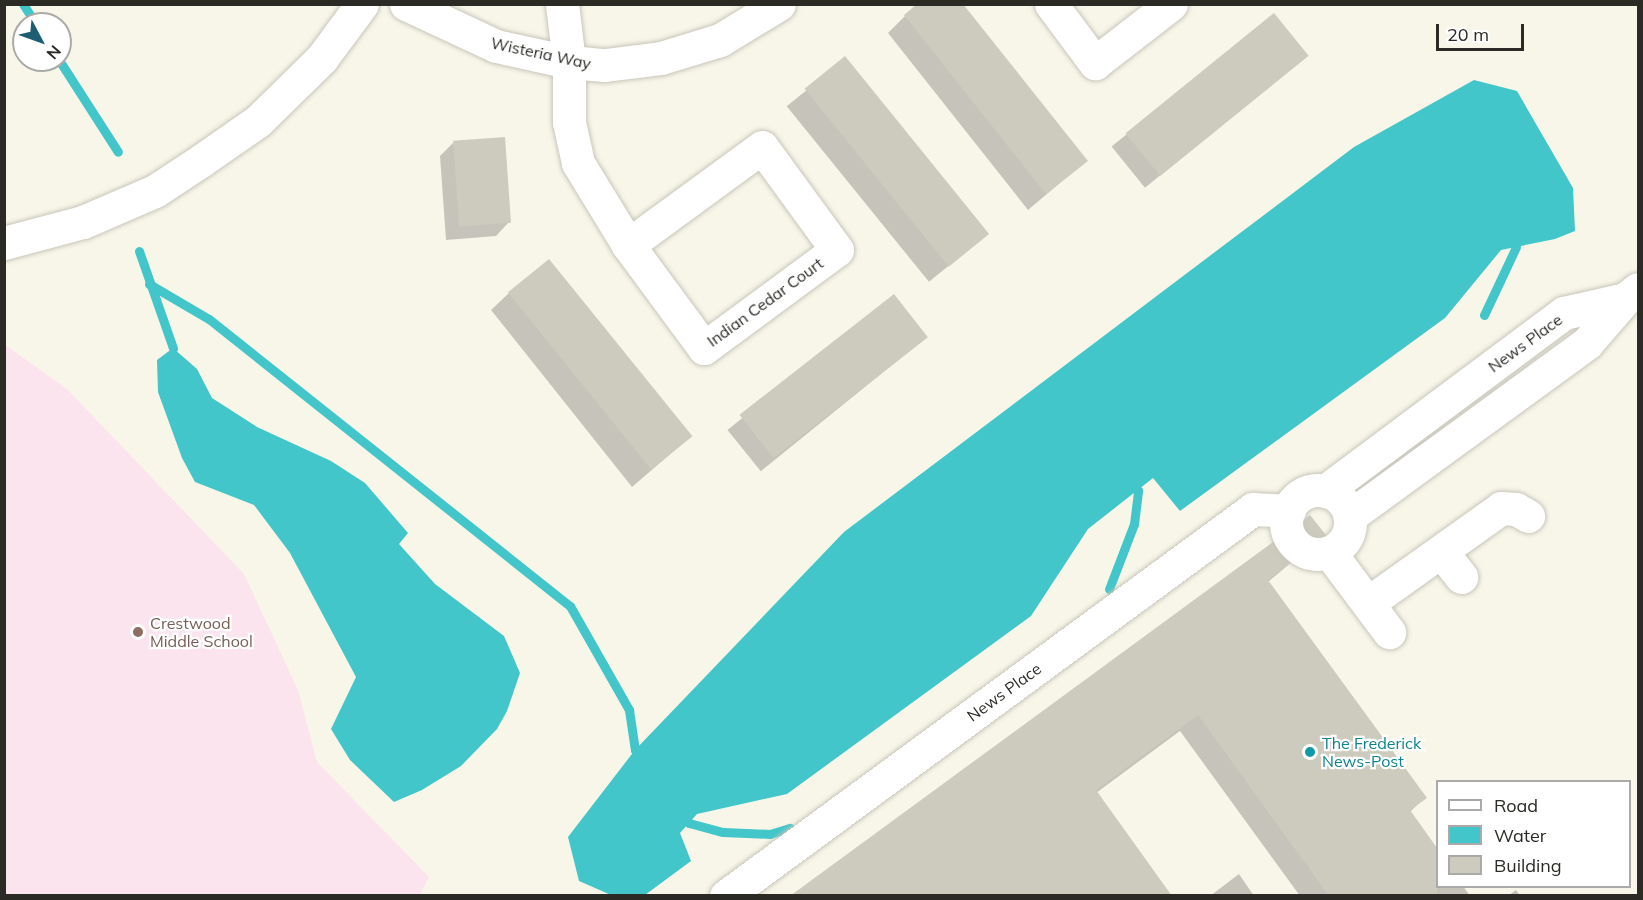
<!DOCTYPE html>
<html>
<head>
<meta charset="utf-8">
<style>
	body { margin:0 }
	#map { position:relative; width:1643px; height:900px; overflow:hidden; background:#f8f6e9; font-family:Mulish,sans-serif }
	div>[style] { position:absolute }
	.education>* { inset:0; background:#fce4ee }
	.water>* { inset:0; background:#42c6ca }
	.shadow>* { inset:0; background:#0003; transform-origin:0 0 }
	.stream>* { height:9px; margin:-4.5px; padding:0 4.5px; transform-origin:4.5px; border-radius:4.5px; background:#42c6ca }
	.building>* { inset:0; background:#cdcbbe; transform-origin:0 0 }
	.roads { filter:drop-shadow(0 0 2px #c8c6ba) drop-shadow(0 0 2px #c8c6ba) }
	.minor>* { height:33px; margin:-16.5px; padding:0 16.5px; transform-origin:16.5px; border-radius:16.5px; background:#fff }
	.minor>.ring { margin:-16.5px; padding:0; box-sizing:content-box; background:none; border:33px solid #fff; border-radius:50% }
	.dots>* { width:16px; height:16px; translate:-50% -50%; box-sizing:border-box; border:3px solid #fff; border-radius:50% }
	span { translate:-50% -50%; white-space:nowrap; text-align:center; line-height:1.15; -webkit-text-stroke:4.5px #fff; paint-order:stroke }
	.street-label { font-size:16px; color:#2b2a25 }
	.education-label { font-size:16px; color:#785e54 }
	.left { translate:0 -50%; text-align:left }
	.culture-label { font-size:16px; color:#0d838f }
	.frame { position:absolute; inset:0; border:6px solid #2b2a25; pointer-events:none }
	.legend { position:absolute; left:1436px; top:780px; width:195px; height:108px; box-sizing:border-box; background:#fff; border:2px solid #aaaaa8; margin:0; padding:8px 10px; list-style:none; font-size:18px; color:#2b2a25 }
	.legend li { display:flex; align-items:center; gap:12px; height:30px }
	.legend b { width:30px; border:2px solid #aaaaa8 }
	.north { position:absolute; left:12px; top:12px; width:60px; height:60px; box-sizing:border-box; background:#fff; border:2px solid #aaaaa8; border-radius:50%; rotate:131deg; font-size:16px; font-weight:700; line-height:24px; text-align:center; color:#2b2a25 }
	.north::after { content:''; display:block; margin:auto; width:21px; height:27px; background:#1d5e73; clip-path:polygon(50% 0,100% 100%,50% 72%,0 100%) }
	.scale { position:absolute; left:1436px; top:24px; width:88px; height:27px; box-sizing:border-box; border:3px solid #2b2a25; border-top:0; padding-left:8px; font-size:18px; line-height:21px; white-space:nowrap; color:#2b2a25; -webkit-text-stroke:4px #fff; paint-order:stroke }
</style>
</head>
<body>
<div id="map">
	<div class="education">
		<div style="clip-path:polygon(4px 344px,67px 389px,244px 574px,298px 690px,317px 762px,429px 877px,420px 895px,5px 895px)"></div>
	</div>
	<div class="water">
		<div style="clip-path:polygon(1474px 80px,1517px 91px,1573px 188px,1575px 231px,1555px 239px,1501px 250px,1445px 318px,1180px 511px,1153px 478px,1088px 529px,1031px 616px,787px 794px,697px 814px,680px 833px,691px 861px,645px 895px,611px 895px,579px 881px,568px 837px,635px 750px,844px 532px,1354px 147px)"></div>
		<div style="clip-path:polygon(173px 348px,197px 369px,212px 398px,257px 427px,331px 461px,365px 483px,408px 533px,399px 544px,435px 584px,504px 636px,520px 673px,507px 711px,497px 729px,461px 766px,422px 790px,394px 802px,350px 760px,331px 729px,356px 677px,290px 553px,254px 505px,195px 482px,182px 458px,158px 392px,157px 360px)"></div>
	</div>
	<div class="shadow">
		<div style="left:1274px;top:15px;width:53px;height:209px;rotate:51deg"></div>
		<div style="clip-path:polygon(905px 16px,1086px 161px,1028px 210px,888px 33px)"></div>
		<div style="left:845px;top:59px;width:226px;height:75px;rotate:51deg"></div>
		<div style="clip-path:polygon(454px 142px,509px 222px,496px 236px,446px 240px,440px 156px)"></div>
		<div style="clip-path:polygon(509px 293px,690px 437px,632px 487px,491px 310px)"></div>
		<div style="left:893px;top:296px;width:53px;height:213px;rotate:51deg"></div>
		<div style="clip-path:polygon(1324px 535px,1268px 582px,1425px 797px,1410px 812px,1438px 851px,1438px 886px,1463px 886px,1470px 896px,1300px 896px,1180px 731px,1096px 793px,793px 896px)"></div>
		<div style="clip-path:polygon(1239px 874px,1254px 896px,1210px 896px)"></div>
		<div style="clip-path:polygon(1516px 890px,1520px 896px,1508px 896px)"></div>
	</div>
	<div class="stream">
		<div style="left:23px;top:4px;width:24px;rotate:57deg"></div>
		<div style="left:59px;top:60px;width:109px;rotate:57.3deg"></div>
		<div style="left:139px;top:251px;width:103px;rotate:70.7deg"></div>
		<div style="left:149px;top:284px;width:69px;rotate:30.3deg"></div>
		<div style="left:209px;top:319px;width:461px;rotate:38.5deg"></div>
		<div style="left:570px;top:606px;width:120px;rotate:60.4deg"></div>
		<div style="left:629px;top:710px;width:40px;rotate:81.5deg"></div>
		<div style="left:635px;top:750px;width:11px;rotate:52deg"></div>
		<div style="left:1484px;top:315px;width:75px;rotate:-64.8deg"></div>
		<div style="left:1109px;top:589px;width:70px;rotate:-69deg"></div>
		<div style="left:1134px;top:524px;width:34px;rotate:-83deg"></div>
		<div style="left:683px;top:814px;width:11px;rotate:56deg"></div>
		<div style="left:689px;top:823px;width:35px;rotate:15deg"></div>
		<div style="left:723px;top:832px;width:47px;rotate:2.4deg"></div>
		<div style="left:770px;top:834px;width:21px;rotate:-17deg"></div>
	</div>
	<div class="building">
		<div style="clip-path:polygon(917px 4px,963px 4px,1088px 161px,1046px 194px,904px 15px)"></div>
		<div style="left:1274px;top:13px;width:55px;height:191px;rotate:51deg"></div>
		<div style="left:845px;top:56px;width:229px;height:52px;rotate:51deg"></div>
		<div style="left:505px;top:137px;width:86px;height:52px;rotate:86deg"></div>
		<div style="left:549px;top:259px;width:228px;height:53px;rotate:51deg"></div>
		<div style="left:894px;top:294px;width:55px;height:196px;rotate:52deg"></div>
		<div style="clip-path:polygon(1310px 515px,1326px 535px,1268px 580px,1427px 798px,1410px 810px,1437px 848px,1437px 896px,1329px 896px,1198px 715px,1096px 790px,1172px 896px,790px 896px)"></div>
	</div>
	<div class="roads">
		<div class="minor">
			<div style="left:406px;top:4px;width:99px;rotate:25deg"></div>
			<div style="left:496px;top:46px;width:75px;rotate:12.4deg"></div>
			<div style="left:569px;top:62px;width:36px;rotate:5deg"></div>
			<div style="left:605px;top:65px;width:56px;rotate:-7.1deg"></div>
			<div style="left:661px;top:58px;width:62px;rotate:-17deg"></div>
			<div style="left:720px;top:40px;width:69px;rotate:-31.4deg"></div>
			<div style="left:562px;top:4px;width:58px;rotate:83.1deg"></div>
			<div style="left:569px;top:62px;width:60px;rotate:90deg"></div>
			<div style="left:569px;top:122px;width:42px;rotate:77.6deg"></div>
			<div style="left:578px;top:163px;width:96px;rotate:58.6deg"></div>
			<div style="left:628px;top:245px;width:128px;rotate:53.6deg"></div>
			<div style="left:704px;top:348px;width:165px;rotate:-36.4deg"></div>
			<div style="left:837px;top:250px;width:127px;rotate:-126.1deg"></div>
			<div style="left:762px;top:147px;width:166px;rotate:143.8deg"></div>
			<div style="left:1051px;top:4px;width:74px;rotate:53.3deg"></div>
			<div style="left:1095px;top:63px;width:96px;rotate:-37.8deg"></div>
			<div style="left:4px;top:243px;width:82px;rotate:-14.9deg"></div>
			<div style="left:83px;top:222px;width:78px;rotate:-23.3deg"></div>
			<div style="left:155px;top:191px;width:56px;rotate:-33.4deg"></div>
			<div style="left:202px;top:160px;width:68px;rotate:-34.9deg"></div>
			<div style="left:258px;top:121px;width:90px;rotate:-44.5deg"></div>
			<div style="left:322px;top:58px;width:67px;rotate:-53.5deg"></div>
			<div class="ring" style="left:1286px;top:490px;width:31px;height:31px"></div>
			<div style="left:1325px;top:491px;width:298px;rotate:-36.7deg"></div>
			<div style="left:1564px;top:313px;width:63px;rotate:-12.9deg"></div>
			<div style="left:1350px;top:516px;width:293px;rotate:-36.1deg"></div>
			<div style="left:1587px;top:343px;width:58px;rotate:-49.2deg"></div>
			<div style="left:1625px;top:299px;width:16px;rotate:-38deg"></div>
			<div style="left:1441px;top:551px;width:33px;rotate:52deg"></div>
			<div style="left:1330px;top:553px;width:99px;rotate:53.2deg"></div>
			<div style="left:1368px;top:603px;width:163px;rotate:-35.5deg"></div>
			<div style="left:1501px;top:508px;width:15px;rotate:4deg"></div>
			<div style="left:1516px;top:509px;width:14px;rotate:30deg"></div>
			<div style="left:726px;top:896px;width:654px;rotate:-36.29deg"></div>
			<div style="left:1253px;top:509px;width:36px;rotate:3deg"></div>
		</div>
	</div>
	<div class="dots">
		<div style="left:138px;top:632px;background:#8d6e63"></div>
		<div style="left:1310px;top:752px;background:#0f9aa8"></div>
	</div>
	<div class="street-label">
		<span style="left:541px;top:53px;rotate:12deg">Wisteria Way</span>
		<span style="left:765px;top:302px;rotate:-36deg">Indian Cedar Court</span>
		<span style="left:1525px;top:343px;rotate:-36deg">News Place</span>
		<span style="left:1004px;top:692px;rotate:-36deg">News Place</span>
	</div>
	<div class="education-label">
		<span class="left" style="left:150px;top:632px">Crestwood<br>Middle School</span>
	</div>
	<div class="culture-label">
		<span class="left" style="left:1322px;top:752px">The Frederick<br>News-Post</span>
	</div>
	<div class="frame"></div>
	<ul class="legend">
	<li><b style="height:8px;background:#fff"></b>Road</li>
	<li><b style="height:16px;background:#42c6ca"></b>Water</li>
	<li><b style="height:16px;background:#cdcbbe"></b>Building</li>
	</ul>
	<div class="north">N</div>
	<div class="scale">20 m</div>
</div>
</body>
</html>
